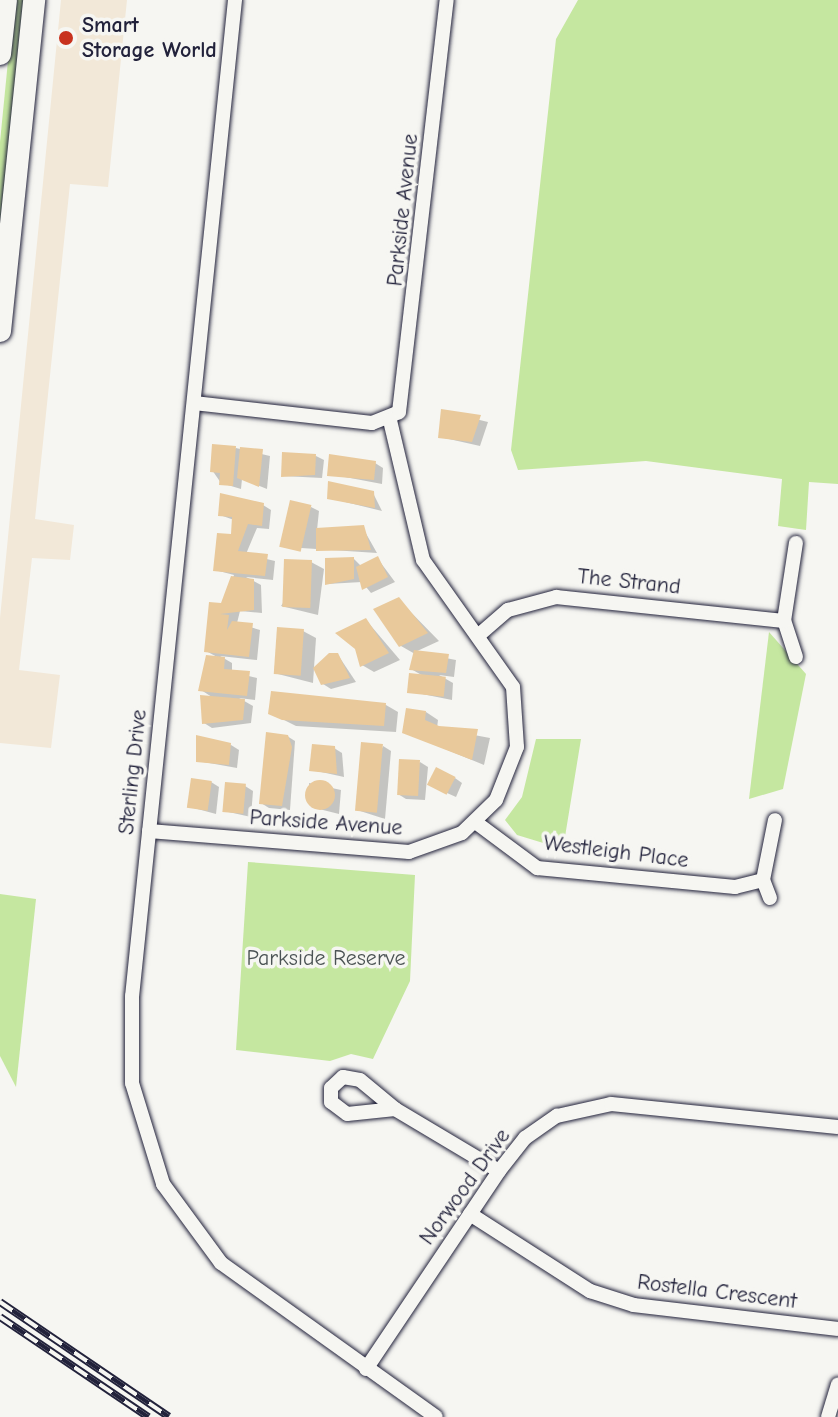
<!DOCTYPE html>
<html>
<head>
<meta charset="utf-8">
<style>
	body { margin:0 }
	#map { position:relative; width:838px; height:1417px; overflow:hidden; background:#f6f6f2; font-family:"Comic Neue",sans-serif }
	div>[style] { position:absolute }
	.built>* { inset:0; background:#f2e8d8 }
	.green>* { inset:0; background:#c5e7a0 }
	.shadow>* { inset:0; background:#0003 }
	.building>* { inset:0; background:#e9c99b; transform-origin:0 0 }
	.round { border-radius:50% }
	.roads { filter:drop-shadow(0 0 2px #22223b) drop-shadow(0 0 2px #22223b) }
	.street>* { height:14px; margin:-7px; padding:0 7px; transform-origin:7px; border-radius:7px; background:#f6f6f2 }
	.primary>* { height:22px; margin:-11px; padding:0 11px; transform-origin:11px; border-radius:11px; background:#f6f6f2 }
	.rail>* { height:8px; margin-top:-4px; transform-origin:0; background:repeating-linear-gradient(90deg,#f6f6f2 0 15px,#22223b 0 30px); box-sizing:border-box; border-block:2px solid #22223b }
	.dots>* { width:22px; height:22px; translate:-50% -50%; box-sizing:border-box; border:4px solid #f6f6f2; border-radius:50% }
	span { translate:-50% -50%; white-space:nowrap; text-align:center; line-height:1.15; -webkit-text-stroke:7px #f6f6f2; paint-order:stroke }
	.poi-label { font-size:22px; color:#22223b; font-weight:700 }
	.left { translate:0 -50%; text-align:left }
	.street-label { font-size:22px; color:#22223b }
	.park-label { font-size:22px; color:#4b5354 }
</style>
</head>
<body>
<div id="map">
	<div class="built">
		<div style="clip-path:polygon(61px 0,127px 0,108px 187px,70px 184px,35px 519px,74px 525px,70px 560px,32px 558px,19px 670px,60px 675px,51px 748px,0 743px,0 618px)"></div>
	</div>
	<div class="green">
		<div style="clip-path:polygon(14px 0,25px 0,0 243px,0 142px)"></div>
		<div style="clip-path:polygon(578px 0,838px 0,838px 484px,809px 482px,806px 530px,778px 526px,782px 479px,646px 461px,518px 470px,511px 450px,556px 39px)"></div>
		<div style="clip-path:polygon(769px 632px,806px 674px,783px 789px,749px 799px)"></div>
		<div style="clip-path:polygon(536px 739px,581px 739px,563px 849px,517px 835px,505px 820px,522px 797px)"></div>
		<div style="clip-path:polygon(248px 862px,415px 875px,410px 981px,373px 1059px,351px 1054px,330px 1061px,236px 1050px)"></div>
		<div style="clip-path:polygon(0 894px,36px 899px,16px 1087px,0 1056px)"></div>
	</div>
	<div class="shadow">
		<div style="clip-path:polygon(443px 411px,488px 422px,480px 446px,440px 437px)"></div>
		<div style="clip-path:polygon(236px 448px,270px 456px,267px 489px,242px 479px,241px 489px,221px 483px,212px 470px)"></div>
		<div style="clip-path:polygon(316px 456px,324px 460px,322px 478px,283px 476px)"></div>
		<div style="clip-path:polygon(375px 463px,383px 468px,382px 484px,329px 474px)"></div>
		<div style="clip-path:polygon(373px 493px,382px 511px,329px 498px)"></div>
		<div style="clip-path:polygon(263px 505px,271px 510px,269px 529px,257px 528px,246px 554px,275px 561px,273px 580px,246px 577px,261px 585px,262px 613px,240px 611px,237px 623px,260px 630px,257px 660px,220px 656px,232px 663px,232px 672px,257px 678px,255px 700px,239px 698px,253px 706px,251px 723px,212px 728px,204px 723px,215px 699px,201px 690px,219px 658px,206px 651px,234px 575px,215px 570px,233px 536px,234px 520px,220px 515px)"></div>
		<div style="clip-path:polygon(311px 507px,319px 511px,317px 530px,364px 530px,377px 553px,286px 547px)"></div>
		<div style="clip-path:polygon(354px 559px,362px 567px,378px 559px,395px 582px,371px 593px,362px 582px,327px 584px)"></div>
		<div style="clip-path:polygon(311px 562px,324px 569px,318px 615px,281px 606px)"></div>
		<div style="clip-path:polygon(398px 599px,439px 641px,415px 652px,456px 660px,454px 677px,439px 675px,453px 683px,452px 700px,412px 692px,425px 677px,411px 669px,415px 654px,401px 646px)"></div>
		<div style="clip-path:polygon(366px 620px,400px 660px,374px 672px,362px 665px)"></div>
		<div style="clip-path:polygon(303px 631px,316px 638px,313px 683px,274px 673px)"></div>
		<div style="clip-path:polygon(338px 655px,356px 682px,331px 689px,323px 684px)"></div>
		<div style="clip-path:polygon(386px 705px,398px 712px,396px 732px,296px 726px,270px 713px)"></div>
		<div style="clip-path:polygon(426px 712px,438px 720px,437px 728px,490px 738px,484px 765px,404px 732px)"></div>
		<div style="clip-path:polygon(287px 736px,295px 741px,290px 810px,269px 808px,261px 803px)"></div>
		<div style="clip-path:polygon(231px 745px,239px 750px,237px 768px,198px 761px)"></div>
		<div style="clip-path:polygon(383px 746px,391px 751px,385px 819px,357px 810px)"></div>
		<div style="clip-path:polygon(334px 748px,342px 753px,344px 777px,312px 770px)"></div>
		<div style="clip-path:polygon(420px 762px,428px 767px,425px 800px,406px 799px,398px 794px)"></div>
		<div style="clip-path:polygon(455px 778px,462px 783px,456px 797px,438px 789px)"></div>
		<div style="clip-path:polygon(211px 782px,219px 787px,216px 814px,190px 807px)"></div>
		<div style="clip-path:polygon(309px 783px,341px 790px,339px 814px,311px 807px)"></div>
		<div style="clip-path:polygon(245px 786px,253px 791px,251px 817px,224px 811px)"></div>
	</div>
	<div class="building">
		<div style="clip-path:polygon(441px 409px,481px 415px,472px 442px,438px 438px)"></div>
		<div style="clip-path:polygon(212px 444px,236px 446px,233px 486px,219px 485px,220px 473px,210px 472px)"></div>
		<div style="clip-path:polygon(240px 447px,263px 449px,259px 487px,237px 478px)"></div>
		<div style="clip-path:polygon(282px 452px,316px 454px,315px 475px,281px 477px)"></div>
		<div style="clip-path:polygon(329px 454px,376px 461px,374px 480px,327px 476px)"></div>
		<div style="clip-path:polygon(328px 481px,374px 491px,375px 508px,327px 499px)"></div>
		<div style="clip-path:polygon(220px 493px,264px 503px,262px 526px,248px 524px,238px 551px,268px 554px,265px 576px,213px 571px,217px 533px,231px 534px,232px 517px,218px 516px)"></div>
		<div style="left:290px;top:500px;width:22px;height:48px;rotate:13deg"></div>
		<div style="clip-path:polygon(364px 525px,371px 550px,316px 551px,316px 528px)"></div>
		<div style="clip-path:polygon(378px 556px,388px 577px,362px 590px,356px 567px)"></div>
		<div style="clip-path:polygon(354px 557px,354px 579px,325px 585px,325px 558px)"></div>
		<div style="left:284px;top:559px;width:28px;height:48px;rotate:2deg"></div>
		<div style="clip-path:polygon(231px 576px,254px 579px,254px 610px,220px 614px,229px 615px,227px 630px,232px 621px,253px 623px,249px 657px,204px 652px,209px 602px,221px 603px)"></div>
		<div style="clip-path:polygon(399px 597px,428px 633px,399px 647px,373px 609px)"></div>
		<div style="clip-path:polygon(366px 618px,389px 653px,360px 667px,355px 649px,335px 633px)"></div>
		<div style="left:277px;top:627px;width:27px;height:47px;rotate:4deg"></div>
		<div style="clip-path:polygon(414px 650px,449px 654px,446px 673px,409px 670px)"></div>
		<div style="clip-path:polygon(329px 653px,338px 653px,350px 678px,321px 685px,313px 668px)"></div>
		<div style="clip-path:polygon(206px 655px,225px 657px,224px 669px,250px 671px,247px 696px,198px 691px)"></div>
		<div style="left:409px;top:673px;width:37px;height:20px;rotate:6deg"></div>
		<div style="clip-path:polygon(271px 691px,386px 703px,384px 726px,282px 720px,268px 714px)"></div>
		<div style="clip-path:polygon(200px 695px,245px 699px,243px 720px,202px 724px)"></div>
		<div style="clip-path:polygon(406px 708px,426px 711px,425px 720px,439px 726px,478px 729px,472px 760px,402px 733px)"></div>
		<div style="clip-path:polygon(266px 732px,288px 735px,292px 747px,282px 806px,259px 804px)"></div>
		<div style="clip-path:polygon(196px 735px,231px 743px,229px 765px,196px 762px)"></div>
		<div style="left:361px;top:742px;width:22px;height:69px;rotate:5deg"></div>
		<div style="clip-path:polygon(312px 744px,335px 746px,337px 774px,309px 771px)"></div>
		<div style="left:399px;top:759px;width:21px;height:36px;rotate:3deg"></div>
		<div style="left:436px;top:767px;width:22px;height:20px;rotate:27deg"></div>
		<div style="left:191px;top:778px;width:21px;height:30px;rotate:8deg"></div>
		<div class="round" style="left:305px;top:780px;width:30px;height:30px"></div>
		<div style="left:225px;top:782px;width:21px;height:30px;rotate:5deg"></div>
	</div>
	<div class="roads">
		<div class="street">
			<div style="left:235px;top:0;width:1001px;rotate:95.9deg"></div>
			<div style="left:132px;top:996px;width:87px;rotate:90deg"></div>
			<div style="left:132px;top:1083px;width:106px;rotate:72.9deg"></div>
			<div style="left:163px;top:1184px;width:98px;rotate:53.7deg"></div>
			<div style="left:221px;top:1263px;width:264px;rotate:35.6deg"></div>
			<div style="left:194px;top:403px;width:179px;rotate:6.4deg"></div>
			<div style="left:372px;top:423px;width:29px;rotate:-22deg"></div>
			<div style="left:399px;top:412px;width:415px;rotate:-83.4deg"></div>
			<div style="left:480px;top:634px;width:37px;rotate:-41deg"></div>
			<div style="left:508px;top:610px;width:50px;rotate:-15.2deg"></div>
			<div style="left:556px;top:597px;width:229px;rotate:6deg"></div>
			<div style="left:796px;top:657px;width:38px;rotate:-108deg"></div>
			<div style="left:784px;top:621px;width:79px;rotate:-81.3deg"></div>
			<div style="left:478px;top:824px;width:74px;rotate:36.7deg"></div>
			<div style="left:537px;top:868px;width:199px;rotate:5.5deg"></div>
			<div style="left:735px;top:887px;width:29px;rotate:-14deg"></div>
			<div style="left:149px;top:831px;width:261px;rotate:4.6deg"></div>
			<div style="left:409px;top:852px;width:56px;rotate:-19.7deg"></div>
			<div style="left:462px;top:833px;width:47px;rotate:-44.1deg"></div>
			<div style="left:496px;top:800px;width:57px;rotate:-68.4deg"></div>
			<div style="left:517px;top:747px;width:60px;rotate:-93.8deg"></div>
			<div style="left:513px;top:687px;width:156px;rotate:-125.3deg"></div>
			<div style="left:423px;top:560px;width:144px;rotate:-103.3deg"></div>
			<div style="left:770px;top:898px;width:19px;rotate:-111deg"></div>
			<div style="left:763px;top:880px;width:61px;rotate:-78.7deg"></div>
			<div style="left:395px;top:1109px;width:48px;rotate:174.1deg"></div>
			<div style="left:347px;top:1114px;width:20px;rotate:-143deg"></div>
			<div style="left:331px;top:1102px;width:14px;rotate:-90deg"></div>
			<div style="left:331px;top:1088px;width:16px;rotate:-43deg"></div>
			<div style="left:343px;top:1077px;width:17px;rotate:10deg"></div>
			<div style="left:360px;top:1080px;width:45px;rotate:39.6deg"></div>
			<div style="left:395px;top:1109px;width:121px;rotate:30.8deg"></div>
			<div style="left:470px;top:1214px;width:143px;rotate:32.7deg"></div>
			<div style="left:590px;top:1291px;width:46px;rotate:17.7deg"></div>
			<div style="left:634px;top:1305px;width:205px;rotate:6.7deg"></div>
			<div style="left:366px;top:1369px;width:239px;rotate:-56.1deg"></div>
			<div style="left:499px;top:1171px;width:42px;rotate:-51.8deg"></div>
			<div style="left:525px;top:1138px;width:39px;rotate:-35deg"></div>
			<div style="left:557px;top:1116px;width:55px;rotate:-12.5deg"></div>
			<div style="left:611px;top:1104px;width:228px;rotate:5.8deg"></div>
			<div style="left:828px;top:1417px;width:34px;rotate:-73deg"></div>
		</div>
		<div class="primary">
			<div style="left:0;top:54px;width:54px;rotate:-83.7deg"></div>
			<div style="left:0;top:331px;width:333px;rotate:-84.1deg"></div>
		</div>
	</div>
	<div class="rail">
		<div style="left:0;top:1302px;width:204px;rotate:34.2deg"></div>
		<div style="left:0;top:1317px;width:179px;rotate:34deg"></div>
	</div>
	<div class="dots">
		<div style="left:66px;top:38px;background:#c8321e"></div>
	</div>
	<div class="poi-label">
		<span class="left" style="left:82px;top:38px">Smart<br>Storage World</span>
	</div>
	<div class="street-label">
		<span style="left:403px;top:210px;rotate:-84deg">Parkside Avenue</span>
		<span style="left:629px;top:582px;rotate:6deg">The Strand</span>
		<span style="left:133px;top:772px;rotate:-84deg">Sterling Drive</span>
		<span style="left:326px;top:823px;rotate:4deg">Parkside Avenue</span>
		<span style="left:616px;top:852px;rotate:7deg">Westleigh Place</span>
		<span style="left:465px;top:1187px;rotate:-54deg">Norwood Drive</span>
		<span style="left:717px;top:1292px;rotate:7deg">Rostella Crescent</span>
	</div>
	<div class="park-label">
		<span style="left:326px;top:959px">Parkside Reserve</span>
	</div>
</div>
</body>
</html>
